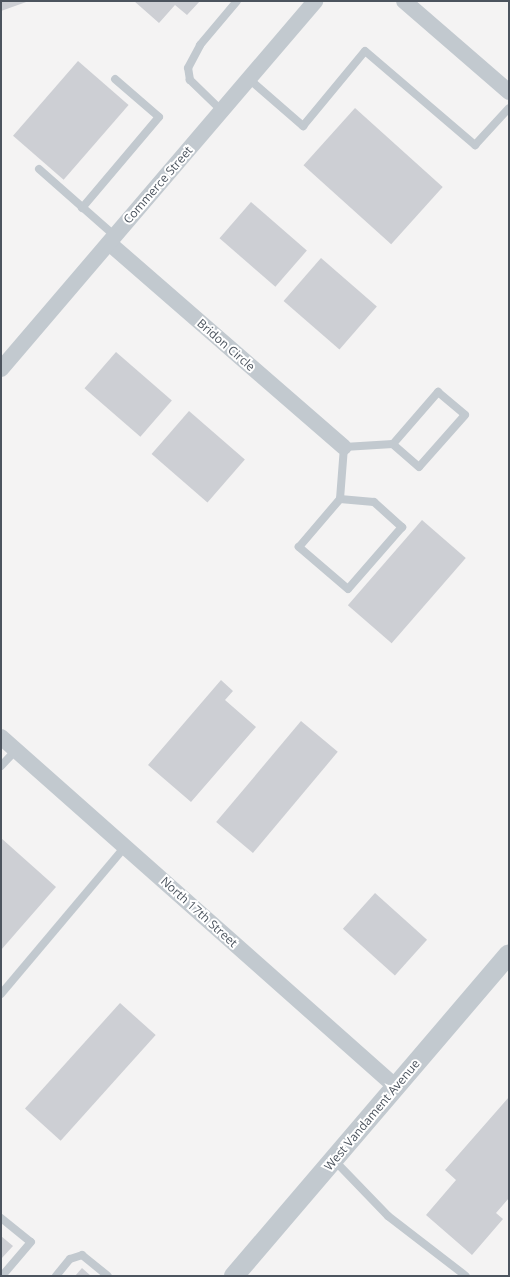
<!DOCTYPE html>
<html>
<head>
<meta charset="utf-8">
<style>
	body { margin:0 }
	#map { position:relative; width:510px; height:1277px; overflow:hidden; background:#f4f3f3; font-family:"Open Sans",sans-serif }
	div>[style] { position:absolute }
	.building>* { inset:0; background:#cdcfd4; transform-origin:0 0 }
	.service>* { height:8px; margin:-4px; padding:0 4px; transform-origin:4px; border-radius:4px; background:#c2c9cf }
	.minor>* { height:16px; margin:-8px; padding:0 8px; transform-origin:8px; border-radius:8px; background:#c2c9cf }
	.tertiary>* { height:20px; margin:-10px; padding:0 10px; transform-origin:10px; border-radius:10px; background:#c2c9cf }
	span { translate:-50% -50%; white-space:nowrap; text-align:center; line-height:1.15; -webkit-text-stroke:4px #fff; paint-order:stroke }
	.street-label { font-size:12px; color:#4c545e }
	.frame { position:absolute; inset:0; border:2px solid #4c545e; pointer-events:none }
</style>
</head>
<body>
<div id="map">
	<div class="building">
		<div style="clip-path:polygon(1px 1px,29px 1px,1px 11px)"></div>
		<div style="clip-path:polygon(134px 1px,200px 1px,187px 15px,175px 5px,159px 23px)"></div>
		<div style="left:78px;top:61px;width:67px;height:99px;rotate:41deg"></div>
		<div style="left:355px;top:108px;width:118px;height:77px;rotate:42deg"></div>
		<div style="left:251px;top:202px;width:74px;height:48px;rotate:41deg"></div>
		<div style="left:321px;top:258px;width:74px;height:57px;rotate:41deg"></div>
		<div style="left:116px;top:352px;width:74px;height:48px;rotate:41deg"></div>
		<div style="left:189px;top:411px;width:74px;height:57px;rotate:41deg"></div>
		<div style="left:422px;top:520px;width:58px;height:113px;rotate:41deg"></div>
		<div style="clip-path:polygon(221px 680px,233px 691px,225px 700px,256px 727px,191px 802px,148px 765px)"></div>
		<div style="left:301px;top:721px;width:48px;height:132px;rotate:40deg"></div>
		<div style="clip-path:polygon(1px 838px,56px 887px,1px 950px)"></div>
		<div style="left:375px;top:893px;width:70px;height:48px;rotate:42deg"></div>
		<div style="left:120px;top:1003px;width:48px;height:142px;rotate:42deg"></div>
		<div style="clip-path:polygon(509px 1097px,509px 1198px,496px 1213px,503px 1219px,472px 1255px,426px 1215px,456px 1180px,445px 1170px)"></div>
		<div style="clip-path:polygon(1px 1236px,13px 1246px,1px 1259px)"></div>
		<div style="clip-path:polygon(82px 1268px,91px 1276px,75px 1276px)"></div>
	</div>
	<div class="service">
		<div style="left:249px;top:79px;width:72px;rotate:41deg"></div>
		<div style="left:303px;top:126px;width:97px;rotate:-50.4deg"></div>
		<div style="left:365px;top:51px;width:145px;rotate:40.5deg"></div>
		<div style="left:475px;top:145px;width:50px;rotate:-47.4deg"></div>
		<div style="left:222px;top:111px;width:45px;rotate:-135.9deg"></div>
		<div style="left:190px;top:80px;width:12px;rotate:-99deg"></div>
		<div style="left:188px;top:68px;width:26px;rotate:-62deg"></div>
		<div style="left:200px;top:45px;width:57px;rotate:-49.9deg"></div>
		<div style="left:39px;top:169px;width:101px;rotate:41.4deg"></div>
		<div style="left:82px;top:208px;width:119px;rotate:-49.8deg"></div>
		<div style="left:159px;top:117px;width:58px;rotate:-139.2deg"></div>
		<div style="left:340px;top:499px;width:34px;rotate:5deg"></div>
		<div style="left:374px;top:502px;width:38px;rotate:42deg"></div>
		<div style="left:402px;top:527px;width:82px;rotate:131.1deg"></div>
		<div style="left:348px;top:589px;width:65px;rotate:-139.4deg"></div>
		<div style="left:299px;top:547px;width:63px;rotate:-49.5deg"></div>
		<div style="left:340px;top:499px;width:52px;rotate:-85.6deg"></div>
		<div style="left:344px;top:447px;width:49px;rotate:-3.5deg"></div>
		<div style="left:393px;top:444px;width:69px;rotate:-49.1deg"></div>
		<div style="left:438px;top:392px;width:35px;rotate:40deg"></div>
		<div style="left:465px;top:415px;width:69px;rotate:131.5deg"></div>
		<div style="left:419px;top:467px;width:35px;rotate:-139deg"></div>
		<div style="left:1px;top:766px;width:22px;rotate:-47deg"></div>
		<div style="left:1px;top:994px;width:192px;rotate:-49.9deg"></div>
		<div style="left:334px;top:1160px;width:78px;rotate:46deg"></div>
		<div style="left:388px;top:1216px;width:98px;rotate:37.6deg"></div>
		<div style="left:1px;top:1218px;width:38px;rotate:39deg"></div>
		<div style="left:31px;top:1242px;width:45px;rotate:130.5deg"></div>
		<div style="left:56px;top:1276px;width:22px;rotate:-51deg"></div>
		<div style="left:70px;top:1259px;width:13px;rotate:-18deg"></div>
		<div style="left:82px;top:1255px;width:33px;rotate:39deg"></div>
	</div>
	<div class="minor">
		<div style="left:404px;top:1px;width:139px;rotate:40.9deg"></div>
		<div style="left:109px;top:243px;width:311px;rotate:41deg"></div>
		<div style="left:1px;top:369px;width:484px;rotate:-49.5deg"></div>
		<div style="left:1px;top:737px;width:528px;rotate:41.54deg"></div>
	</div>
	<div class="tertiary">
		<div style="left:234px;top:1276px;width:423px;rotate:-49.5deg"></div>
	</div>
	<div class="street-label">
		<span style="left:158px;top:185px;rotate:-49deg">Commerce Street</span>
		<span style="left:226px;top:345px;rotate:41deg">Bridon Circle</span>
		<span style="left:199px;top:912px;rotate:42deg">North 17th Street</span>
		<span style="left:372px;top:1115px;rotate:-50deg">West Vandament Avenue</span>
	</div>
	<div class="frame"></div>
</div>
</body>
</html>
